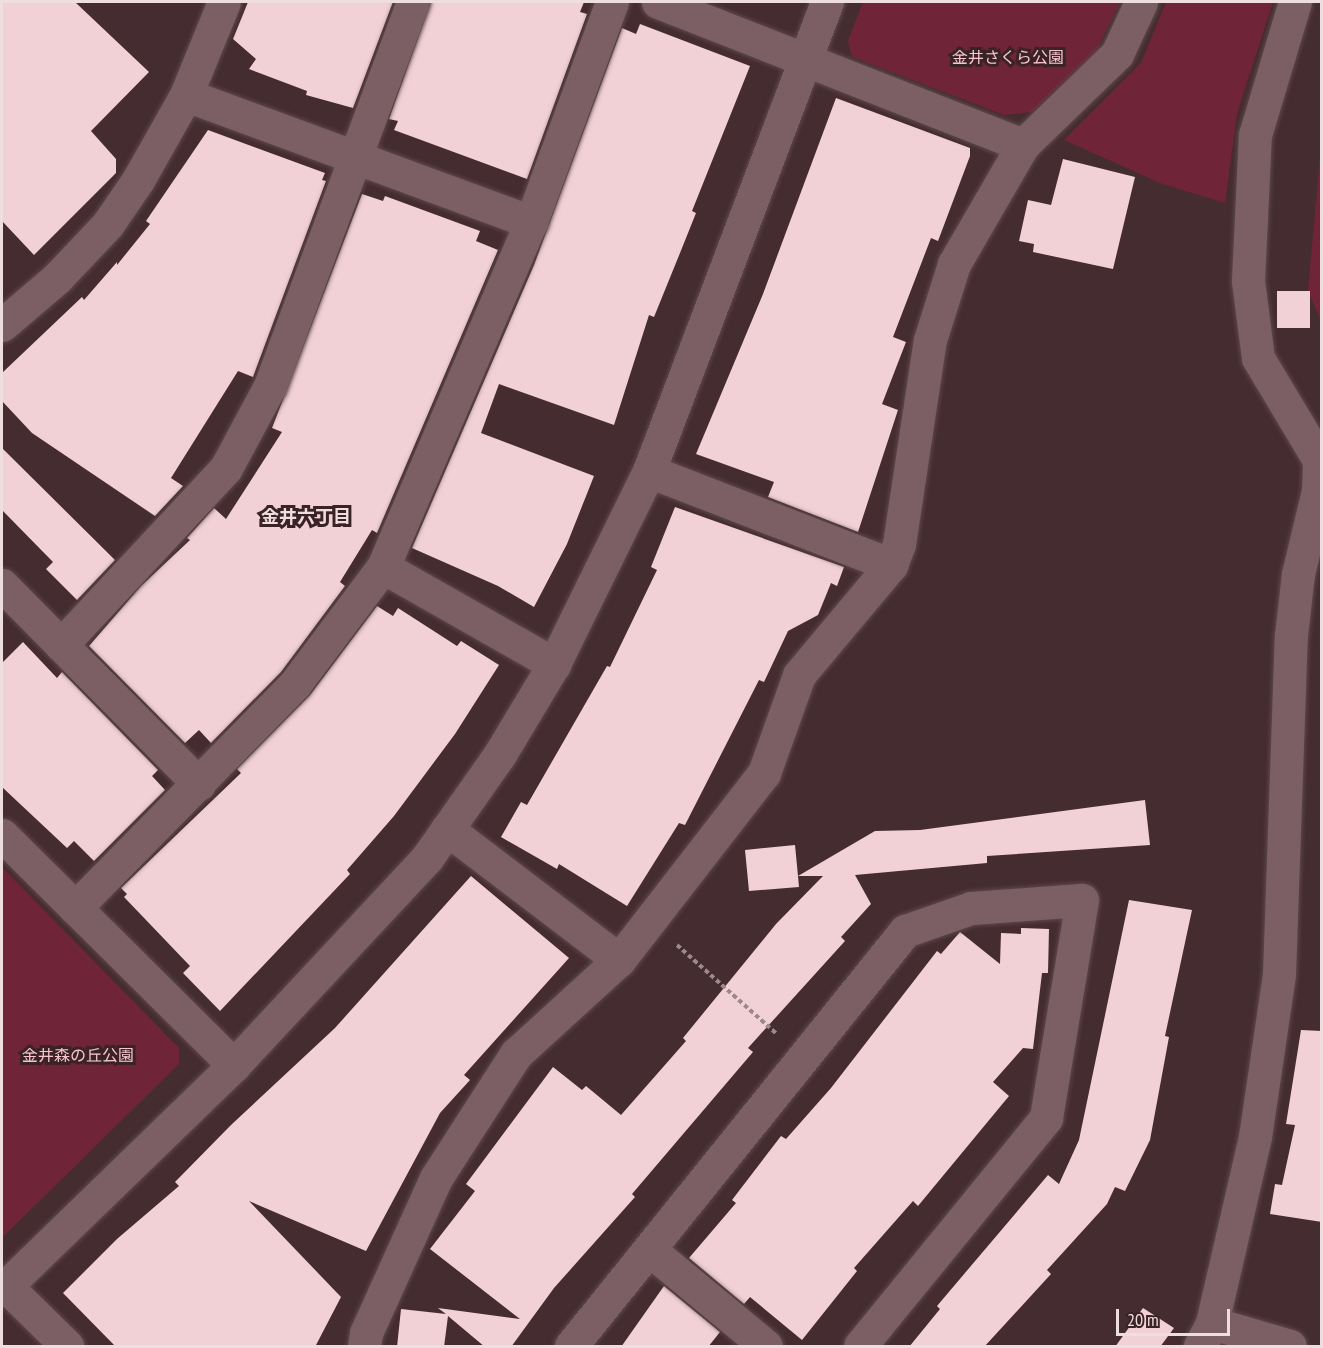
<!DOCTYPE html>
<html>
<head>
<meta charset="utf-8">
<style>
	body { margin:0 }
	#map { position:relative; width:1323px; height:1348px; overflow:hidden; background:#452c30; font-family:"PT Sans Narrow","Noto Sans JP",sans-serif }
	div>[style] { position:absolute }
	.green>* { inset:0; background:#702438 }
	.building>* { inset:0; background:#f2d1d6; transform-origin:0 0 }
	.path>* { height:4px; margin-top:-2px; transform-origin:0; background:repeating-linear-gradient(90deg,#9d888b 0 4.5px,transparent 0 7.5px) }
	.roads { filter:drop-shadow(0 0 2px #5d494c) drop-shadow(0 0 2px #5d494c) }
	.minor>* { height:33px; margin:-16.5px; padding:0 16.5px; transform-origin:16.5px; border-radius:16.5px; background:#7c5f64 }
	.tertiary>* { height:33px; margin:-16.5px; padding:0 16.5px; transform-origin:16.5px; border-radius:16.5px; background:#7c5f64 }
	span { translate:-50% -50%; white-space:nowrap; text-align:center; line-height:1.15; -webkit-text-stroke:6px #3a2226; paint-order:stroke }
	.park-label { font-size:16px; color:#f6c6ce }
	.neighbourhood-label { font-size:18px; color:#efdee0; font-weight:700 }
	.frame { position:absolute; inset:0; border:3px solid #efdee0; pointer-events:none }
	.scale { position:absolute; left:1116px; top:1309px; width:114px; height:27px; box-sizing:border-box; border:3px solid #efdee0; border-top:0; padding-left:8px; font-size:18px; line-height:21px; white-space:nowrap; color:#efdee0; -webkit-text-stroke:4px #3a2226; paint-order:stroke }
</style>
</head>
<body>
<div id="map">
	<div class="green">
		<div style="clip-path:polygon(863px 2px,1120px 2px,1096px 51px,1032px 112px,1004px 115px,852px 57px,848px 41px)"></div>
		<div style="clip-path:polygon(1166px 2px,1273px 2px,1237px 114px,1225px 203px,1160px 183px,1064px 140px,1141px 63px)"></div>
		<div style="clip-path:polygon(1321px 145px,1321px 320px,1308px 291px)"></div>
		<div style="clip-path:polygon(2px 867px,179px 1048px,179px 1064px,2px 1238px)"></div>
	</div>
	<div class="building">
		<div style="clip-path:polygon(2px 2px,75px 2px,149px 72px,91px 131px,116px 159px,116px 173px,34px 255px,2px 221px)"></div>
		<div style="clip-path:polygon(248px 2px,393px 2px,353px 108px,306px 95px,307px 91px,249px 69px,256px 59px,233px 39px)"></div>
		<div style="clip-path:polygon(431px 2px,584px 2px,580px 12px,587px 14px,527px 179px,394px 130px,398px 121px,389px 119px)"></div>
		<div style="clip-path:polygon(640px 24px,750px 66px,692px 211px,696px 213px,680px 253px,654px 317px,649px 315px,614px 425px,499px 384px,481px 433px,594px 476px,567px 544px,534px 607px,498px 586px,412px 548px,534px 265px,622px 28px,636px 34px)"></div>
		<div style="clip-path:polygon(836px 98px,970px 148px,970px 156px,938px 241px,931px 238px,893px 337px,906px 342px,882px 404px,898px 410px,858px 532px,768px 497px,774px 482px,696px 454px,763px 294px)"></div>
		<div style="clip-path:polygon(208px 130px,325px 173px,322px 180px,326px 181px,253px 377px,238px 371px,171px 478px,183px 486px,155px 516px,32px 433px,2px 401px,2px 373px,82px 297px,84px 300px,117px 262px,117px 265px,150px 224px,146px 221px)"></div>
		<div style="clip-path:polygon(1063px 159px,1135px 177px,1113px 269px,1033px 252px,1034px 244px,1019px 241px,1028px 200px,1051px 205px)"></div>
		<div style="clip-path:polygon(362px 194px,383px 201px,385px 196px,480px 231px,476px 241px,498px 250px,377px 533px,372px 530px,340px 582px,345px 586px,281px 672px,211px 743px,199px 730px,185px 743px,89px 646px,141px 586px,190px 540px,187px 538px,214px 508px,226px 519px,282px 432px,272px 428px)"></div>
		<div style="left:1277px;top:291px;width:33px;height:37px"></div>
		<div style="clip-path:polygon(2px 448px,115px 560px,77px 600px,46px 569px,53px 562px,2px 510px)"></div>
		<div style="clip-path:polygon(675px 507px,844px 567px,837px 586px,831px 583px,818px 615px,788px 631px,764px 682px,759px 680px,685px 825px,679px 823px,627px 906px,559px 864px,557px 869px,501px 837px,521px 802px,527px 805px,607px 666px,610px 667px,657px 570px,651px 567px)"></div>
		<div style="clip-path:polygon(377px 606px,393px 616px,398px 608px,457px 646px,461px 641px,499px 665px,455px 734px,394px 816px,347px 870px,350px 874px,220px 1011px,183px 973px,190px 966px,124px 897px,127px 894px,121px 888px,241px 773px,237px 769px,310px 695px)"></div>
		<div style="clip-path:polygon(23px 642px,57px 678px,62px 672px,158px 770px,152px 776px,165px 790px,94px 861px,74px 841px,67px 848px,2px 787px,2px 663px)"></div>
		<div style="clip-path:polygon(1145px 800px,1150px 845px,987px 856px,987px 863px,855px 875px,871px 904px,841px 937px,845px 941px,748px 1048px,753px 1052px,632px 1194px,635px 1197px,554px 1288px,511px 1347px,485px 1347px,448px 1316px,444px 1347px,397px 1347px,401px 1309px,446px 1314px,438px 1308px,520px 1319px,430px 1249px,475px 1191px,466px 1184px,553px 1067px,582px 1090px,586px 1086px,621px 1115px,686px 1041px,683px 1038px,776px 924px,823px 876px,798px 876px,799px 887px,749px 891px,745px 850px,795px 845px,798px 876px,875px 831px,920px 830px)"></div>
		<div style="clip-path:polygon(471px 876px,569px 958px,464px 1075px,470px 1080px,440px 1113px,366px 1251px,249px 1201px,341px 1297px,315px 1347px,116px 1347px,63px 1293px,117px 1239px,179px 1186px,175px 1182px,231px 1125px,335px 1028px)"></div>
		<div style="clip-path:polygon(1129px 900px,1192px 910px,1165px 1036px,1169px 1037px,1150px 1140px,1125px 1191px,1115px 1187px,1107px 1204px,1047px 1270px,1051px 1274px,984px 1347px,909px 1347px,940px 1309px,937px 1306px,1048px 1175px,1059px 1184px,1079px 1140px)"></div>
		<div style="clip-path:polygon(1021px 928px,1049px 929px,1048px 973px,1042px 973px,1033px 1049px,1023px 1048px,993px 1082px,1009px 1096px,918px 1206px,913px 1201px,854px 1268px,857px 1271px,802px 1340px,750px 1297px,744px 1304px,689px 1258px,736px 1203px,732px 1200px,781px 1136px,786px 1139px,831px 1088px,937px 951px,941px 954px,960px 932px,1000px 964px,1001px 933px,1021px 934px)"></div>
		<div style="clip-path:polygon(1301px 1030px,1322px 1031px,1322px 1222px,1270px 1214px,1275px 1184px,1282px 1185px,1295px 1125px,1286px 1124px)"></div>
		<div style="clip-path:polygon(664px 1286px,720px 1332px,708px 1347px,621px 1347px)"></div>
		<div style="clip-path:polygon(1143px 1308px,1174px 1328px,1160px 1347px,1115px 1347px)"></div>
	</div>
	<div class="path">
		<div style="left:677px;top:945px;width:134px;rotate:41.7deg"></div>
	</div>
	<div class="roads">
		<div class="minor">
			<div style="left:658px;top:2px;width:392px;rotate:21.4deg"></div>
			<div style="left:186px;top:95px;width:368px;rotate:20.2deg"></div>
			<div style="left:2px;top:325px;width:72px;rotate:-40.5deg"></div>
			<div style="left:57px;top:278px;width:74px;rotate:-46.6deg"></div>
			<div style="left:108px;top:224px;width:53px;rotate:-55.7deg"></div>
			<div style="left:138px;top:180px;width:98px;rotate:-60.5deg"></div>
			<div style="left:186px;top:95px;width:100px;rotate:-67.8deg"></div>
			<div style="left:649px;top:471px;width:260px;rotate:21.2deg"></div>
			<div style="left:383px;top:567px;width:197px;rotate:29.6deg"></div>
			<div style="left:2px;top:585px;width:280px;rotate:45.3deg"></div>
			<div style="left:61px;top:645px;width:242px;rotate:-47deg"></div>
			<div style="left:226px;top:468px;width:93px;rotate:-61.8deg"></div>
			<div style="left:270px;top:386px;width:410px;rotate:-69.6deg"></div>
			<div style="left:447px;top:829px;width:216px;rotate:37.3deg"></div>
			<div style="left:2px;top:835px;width:327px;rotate:44.8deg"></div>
			<div style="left:75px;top:908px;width:314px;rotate:-45.5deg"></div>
			<div style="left:295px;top:684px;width:146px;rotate:-53.1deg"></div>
			<div style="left:383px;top:567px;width:375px;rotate:-66.8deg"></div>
			<div style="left:531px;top:222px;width:234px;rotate:-69.8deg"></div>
			<div style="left:651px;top:1251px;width:149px;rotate:39.6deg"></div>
			<div style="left:6px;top:1286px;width:86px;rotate:44.5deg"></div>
			<div style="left:1212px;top:1323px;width:81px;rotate:16.4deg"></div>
			<div style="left:364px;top:1346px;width:13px;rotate:-81deg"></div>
			<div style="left:366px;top:1333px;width:170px;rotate:-65.7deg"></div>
			<div style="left:436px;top:1178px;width:148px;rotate:-57.2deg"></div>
			<div style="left:516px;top:1054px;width:139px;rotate:-42.4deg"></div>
			<div style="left:619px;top:960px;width:237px;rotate:-52.2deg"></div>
			<div style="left:764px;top:773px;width:104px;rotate:-70.3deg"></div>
			<div style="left:799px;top:675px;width:143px;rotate:-50.1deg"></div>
			<div style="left:891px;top:565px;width:22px;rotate:-69deg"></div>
			<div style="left:899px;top:544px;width:206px;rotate:-81.4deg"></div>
			<div style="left:930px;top:340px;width:80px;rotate:-72.5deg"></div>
			<div style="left:954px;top:264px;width:138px;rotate:-59.9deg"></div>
			<div style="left:1023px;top:145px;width:131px;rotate:-44.1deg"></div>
			<div style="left:1117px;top:54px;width:57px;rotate:-65.2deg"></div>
			<div style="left:571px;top:1346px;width:533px;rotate:-51.17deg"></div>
			<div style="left:905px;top:931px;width:70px;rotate:-19.2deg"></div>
			<div style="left:971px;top:908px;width:111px;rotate:-4.1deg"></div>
			<div style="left:1082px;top:900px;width:221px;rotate:99.4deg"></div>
			<div style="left:1046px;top:1118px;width:294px;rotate:129.2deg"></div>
			<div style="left:1200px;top:1346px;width:26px;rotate:-62deg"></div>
			<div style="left:1212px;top:1323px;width:191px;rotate:-77deg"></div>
			<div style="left:1255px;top:1137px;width:165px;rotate:-81.6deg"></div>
			<div style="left:1279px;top:974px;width:339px;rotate:-88deg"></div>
			<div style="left:1291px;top:635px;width:61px;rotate:-83.5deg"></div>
			<div style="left:1298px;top:574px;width:85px;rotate:-76.5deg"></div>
			<div style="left:1318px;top:491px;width:31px;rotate:-88deg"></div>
			<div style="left:1319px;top:460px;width:119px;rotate:-120.9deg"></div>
			<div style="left:1258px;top:358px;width:78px;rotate:-97.4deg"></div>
			<div style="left:1248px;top:281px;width:146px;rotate:-87.3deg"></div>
			<div style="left:1255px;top:135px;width:139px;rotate:-73.3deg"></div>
		</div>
		<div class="tertiary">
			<div style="left:2px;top:1290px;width:323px;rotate:-44.1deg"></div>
			<div style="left:234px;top:1065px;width:283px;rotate:-47deg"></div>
			<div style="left:427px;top:858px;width:127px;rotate:-54.9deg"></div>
			<div style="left:500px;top:754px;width:105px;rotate:-59deg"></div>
			<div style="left:554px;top:664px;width:215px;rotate:-63.8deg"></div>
			<div style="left:649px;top:471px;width:502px;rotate:-69.22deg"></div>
		</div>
	</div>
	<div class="park-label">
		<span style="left:1008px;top:57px">金井さくら公園</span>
		<span style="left:78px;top:1055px">金井森の丘公園</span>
	</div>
	<div class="neighbourhood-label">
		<span style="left:306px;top:517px">金井六丁目</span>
	</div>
	<div class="frame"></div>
	<div class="scale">20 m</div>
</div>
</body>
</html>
